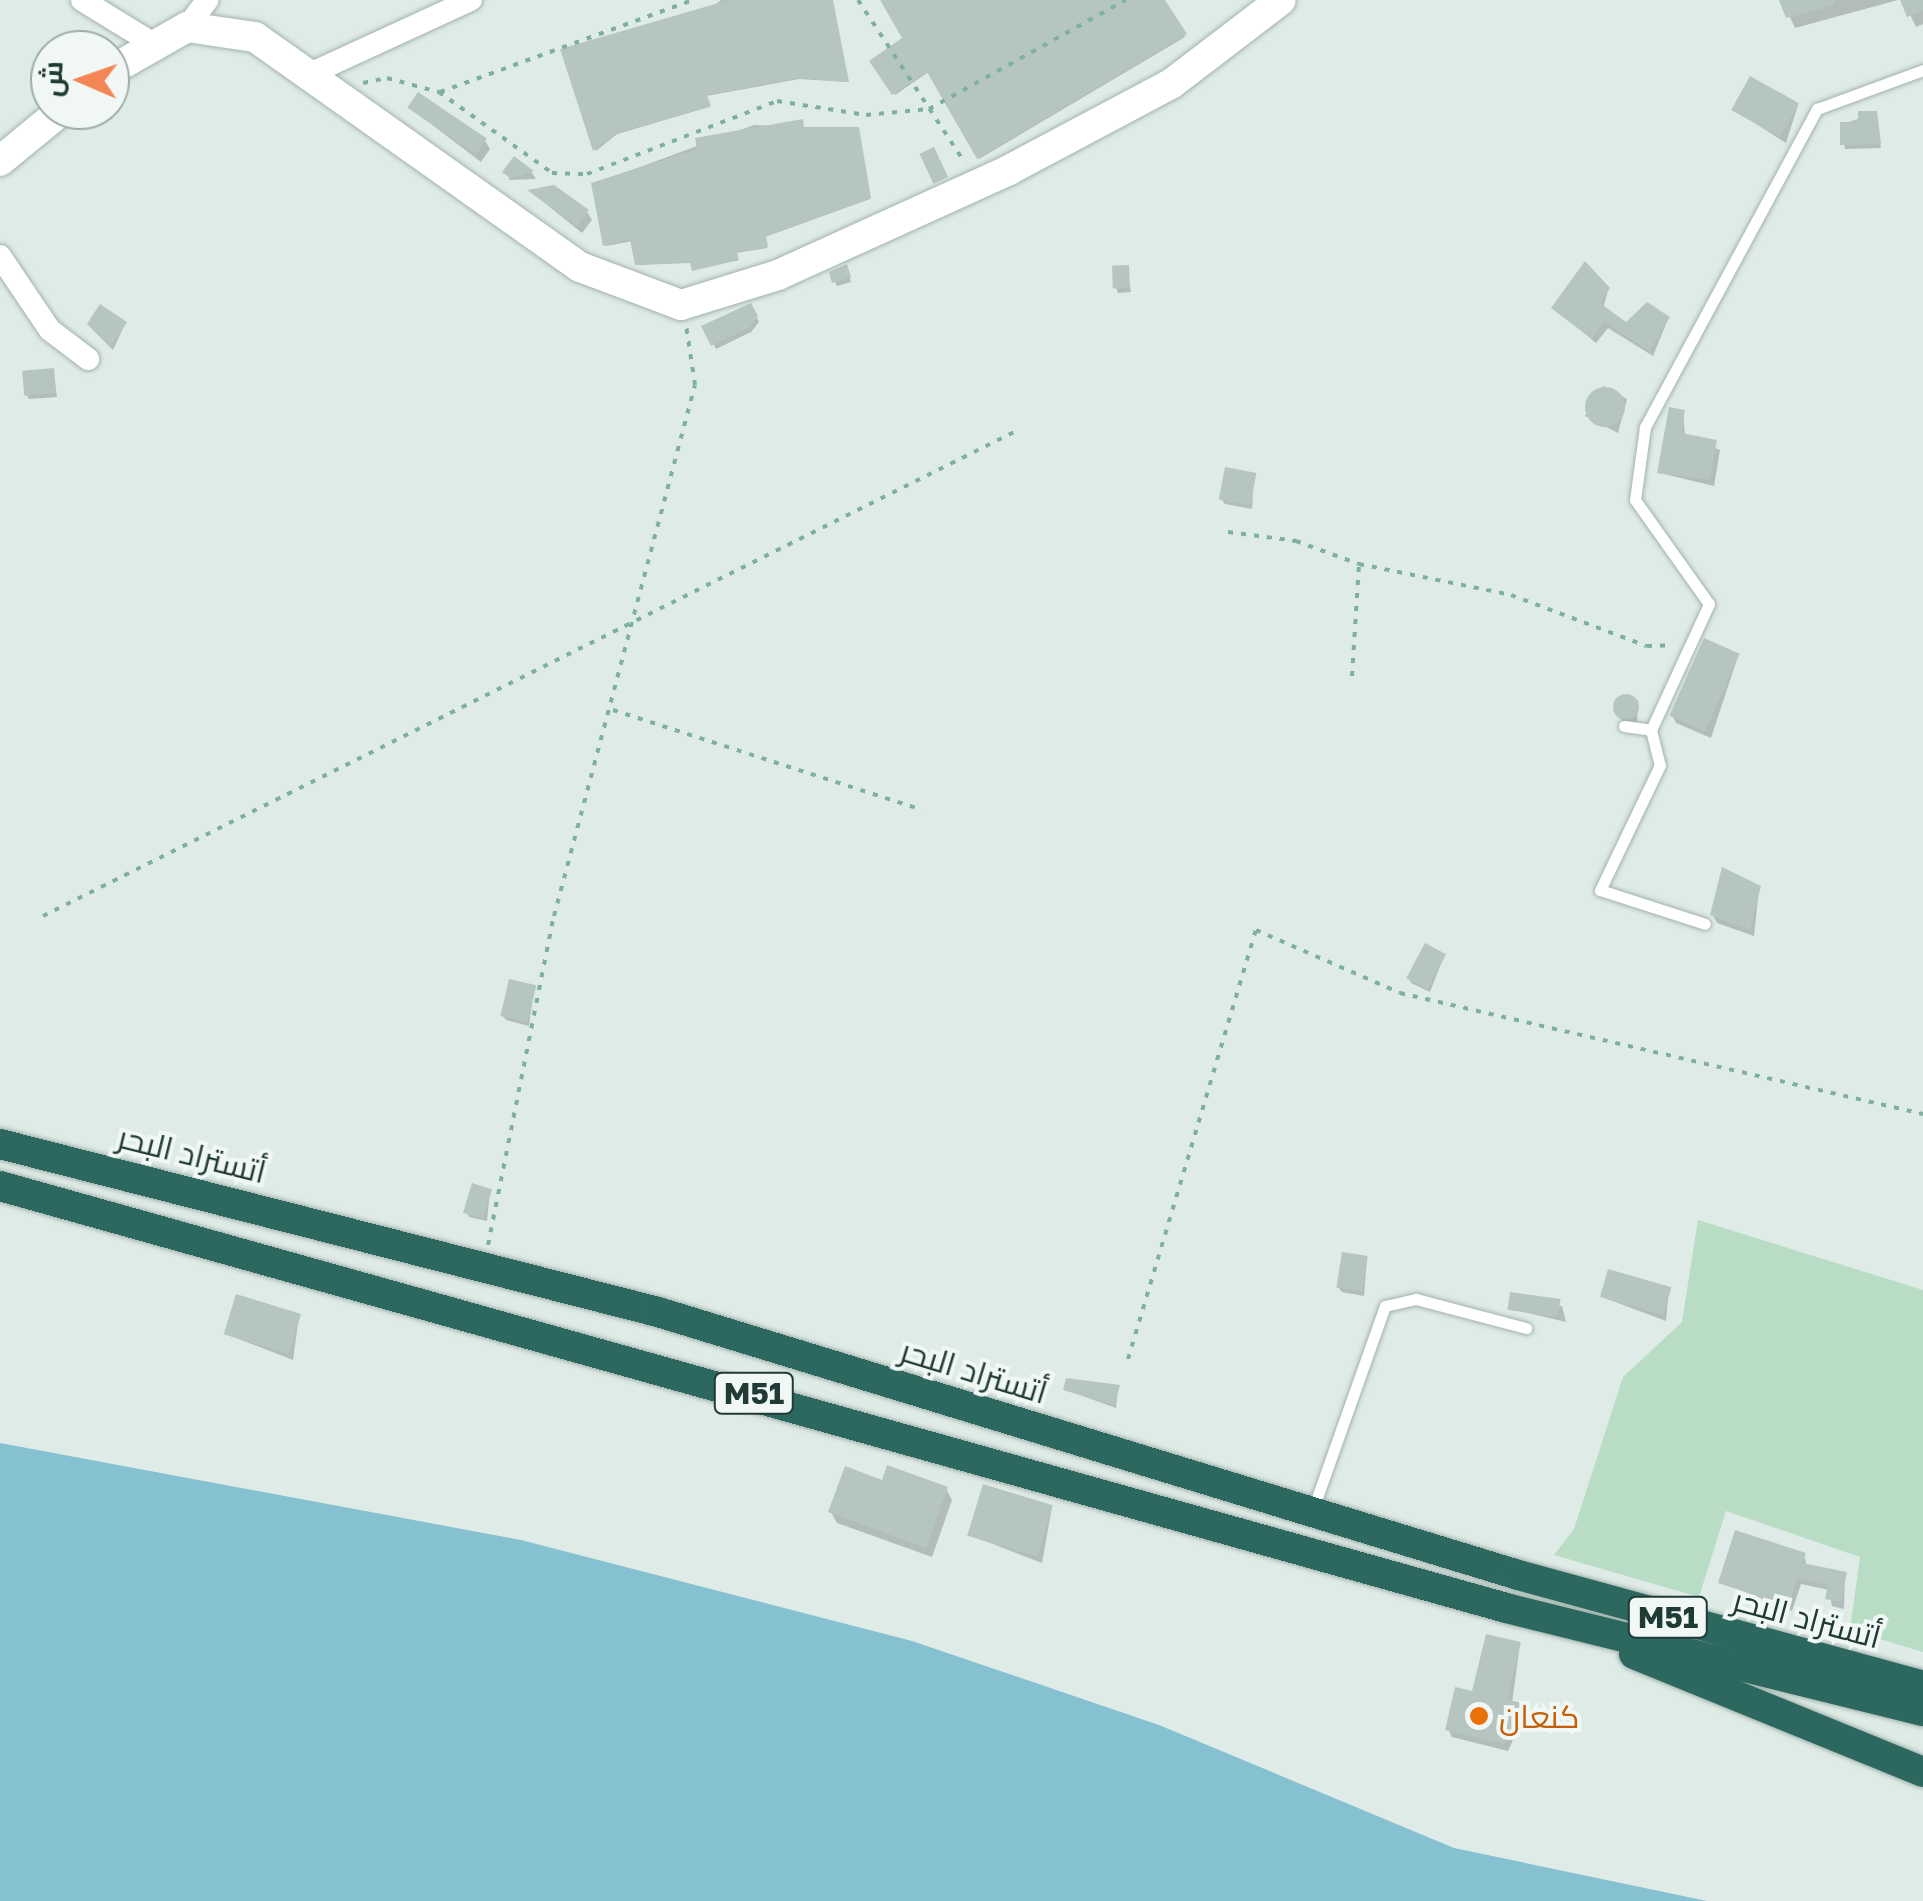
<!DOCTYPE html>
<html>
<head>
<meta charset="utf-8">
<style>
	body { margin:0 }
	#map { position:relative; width:1923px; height:1901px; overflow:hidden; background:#dfebe6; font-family:"Golos Text",Cairo,sans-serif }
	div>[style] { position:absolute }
	.green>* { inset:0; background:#b8ddc4 }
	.water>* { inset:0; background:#86c1d1 }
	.shadow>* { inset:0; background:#0003 }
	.building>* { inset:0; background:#b5c6c0; transform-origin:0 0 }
	.round { border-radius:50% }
	.path>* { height:4px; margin-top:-2px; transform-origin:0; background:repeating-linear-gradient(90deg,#7fafa3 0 5px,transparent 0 13px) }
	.roads { filter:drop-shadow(0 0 2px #a2b3ad) drop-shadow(0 0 2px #a2b3ad) }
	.lane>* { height:11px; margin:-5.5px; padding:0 5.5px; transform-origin:5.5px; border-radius:5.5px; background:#fff }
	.street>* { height:22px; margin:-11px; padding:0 11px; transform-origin:11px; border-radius:11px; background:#fff }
	.secondary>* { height:30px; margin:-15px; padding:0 15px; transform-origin:15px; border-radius:15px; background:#fff }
	.highway>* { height:30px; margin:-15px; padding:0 15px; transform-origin:15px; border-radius:15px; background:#2c685f }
	.dots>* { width:28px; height:28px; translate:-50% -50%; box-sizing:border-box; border:5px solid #f0f7f4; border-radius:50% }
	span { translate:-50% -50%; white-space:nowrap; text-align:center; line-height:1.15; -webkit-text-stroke:8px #f0f7f4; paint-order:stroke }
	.shield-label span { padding:2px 8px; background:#f0f7f4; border:2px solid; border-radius:8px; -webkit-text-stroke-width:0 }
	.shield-label { font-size:30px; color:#203b35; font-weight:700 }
	.street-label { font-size:32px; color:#203b35 }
	.food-label { font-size:32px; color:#c56008 }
	.left { translate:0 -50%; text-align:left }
	.north { position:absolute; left:30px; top:30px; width:100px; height:100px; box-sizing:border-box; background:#f0f7f4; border:2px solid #9daca8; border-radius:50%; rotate:272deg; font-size:28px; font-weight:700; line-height:40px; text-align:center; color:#203b35 }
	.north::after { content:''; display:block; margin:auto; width:35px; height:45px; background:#f48555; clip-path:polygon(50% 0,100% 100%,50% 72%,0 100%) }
</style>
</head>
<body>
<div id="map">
	<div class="green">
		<div style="clip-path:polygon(1698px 1220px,1923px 1290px,1923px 1652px,1850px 1630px,1860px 1557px,1726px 1511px,1699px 1597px,1554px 1555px,1574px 1529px,1623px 1377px,1682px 1322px)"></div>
	</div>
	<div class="water">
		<div style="clip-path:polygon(0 1443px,521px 1540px,912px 1641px,1159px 1725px,1454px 1848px,1707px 1901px,0 1901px)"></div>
	</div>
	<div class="shadow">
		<div style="clip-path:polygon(721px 0,831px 0,848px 82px,799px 79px,706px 96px,709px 107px,617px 134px,596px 151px,563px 51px,704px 14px)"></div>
		<div style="clip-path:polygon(884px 0,1161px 0,1185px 37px,979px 159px,930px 71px,895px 95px,872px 62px,906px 38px)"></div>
		<div style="clip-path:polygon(1782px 0,1898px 0,1795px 28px)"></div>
		<div style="clip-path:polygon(1903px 0,1923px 0,1923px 24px,1916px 27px)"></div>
		<div style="clip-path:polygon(1798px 105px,1786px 143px,1734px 110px)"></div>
		<div style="clip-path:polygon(410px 108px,485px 141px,490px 149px,481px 162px)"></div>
		<div style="clip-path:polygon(1875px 114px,1881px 148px,1845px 149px,1842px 124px)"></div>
		<div style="clip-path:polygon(754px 125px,858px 129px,870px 199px,765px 237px,767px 248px,736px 253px,738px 261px,638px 265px,633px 241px,606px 246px,594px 184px)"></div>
		<div style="clip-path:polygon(514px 159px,532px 173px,536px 179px,509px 180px)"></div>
		<div style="clip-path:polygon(531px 192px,587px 212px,592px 220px,582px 233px)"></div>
		<div style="clip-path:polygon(1127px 268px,1131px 292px,1118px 293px,1116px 288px)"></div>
		<div style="clip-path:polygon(848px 272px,851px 282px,837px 286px,835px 282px)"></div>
		<div style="clip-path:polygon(1608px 290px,1603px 309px,1626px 326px,1668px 319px,1653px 356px,1608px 328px,1596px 343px,1554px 308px)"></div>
		<div style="clip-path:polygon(750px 306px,759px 322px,751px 332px,716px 349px,705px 327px)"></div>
		<div style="clip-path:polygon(125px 324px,113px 350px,93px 329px)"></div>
		<div style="clip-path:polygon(53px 370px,57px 397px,29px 399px,26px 394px)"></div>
		<div style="clip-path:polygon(1603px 386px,1627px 399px,1618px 433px,1585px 416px)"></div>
		<div style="clip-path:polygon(1683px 412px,1685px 436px,1720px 450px,1714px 486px,1660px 473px)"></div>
		<div style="clip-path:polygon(1254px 475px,1252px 509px,1225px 504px,1222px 500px)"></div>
		<div style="clip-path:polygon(1738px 656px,1711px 738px,1676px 723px,1672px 715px)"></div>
		<div style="clip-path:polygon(1620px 696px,1638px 700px,1637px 722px,1622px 724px)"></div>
		<div style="clip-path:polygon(1759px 888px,1754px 936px,1717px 923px,1713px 915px)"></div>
		<div style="clip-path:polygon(1444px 956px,1430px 992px,1411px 983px,1409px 978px)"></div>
		<div style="clip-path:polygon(534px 988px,529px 1026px,506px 1020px,503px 1016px)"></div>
		<div style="clip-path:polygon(490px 1191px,487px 1221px,469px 1217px,467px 1212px)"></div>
		<div style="clip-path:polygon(1367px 1258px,1364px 1296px,1342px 1292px,1339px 1288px)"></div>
		<div style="clip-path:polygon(1669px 1289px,1666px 1321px,1602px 1297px)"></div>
		<div style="clip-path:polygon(1562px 1306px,1566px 1322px,1511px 1309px)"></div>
		<div style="clip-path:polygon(299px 1316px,293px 1360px,226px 1334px)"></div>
		<div style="clip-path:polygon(1118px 1387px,1116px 1408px,1066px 1390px)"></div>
		<div style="clip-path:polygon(883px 1483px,946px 1489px,952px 1500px,932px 1557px,837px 1523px,831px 1512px)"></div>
		<div style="clip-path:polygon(1052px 1507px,1042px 1563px,970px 1535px)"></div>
		<div style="clip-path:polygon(1804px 1555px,1807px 1567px,1845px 1574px,1844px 1609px,1832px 1606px,1829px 1590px,1801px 1584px,1792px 1611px,1721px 1582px)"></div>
		<div style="clip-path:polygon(1520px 1644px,1512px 1703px,1525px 1713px,1508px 1751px,1452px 1737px,1448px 1729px)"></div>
	</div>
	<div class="building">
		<div style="clip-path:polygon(729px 0,833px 0,849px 82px,797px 78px,707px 95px,711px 106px,616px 133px,593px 151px,560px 49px)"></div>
		<div style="clip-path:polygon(880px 0,1165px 0,1187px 34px,977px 159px,927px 72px,892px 95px,869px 61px,902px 38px)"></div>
		<div style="clip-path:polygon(1779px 0,1835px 0,1835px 5px,1786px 18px)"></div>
		<div style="clip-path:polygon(1900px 0,1923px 0,1923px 11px,1907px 17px)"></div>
		<div style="left:1750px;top:76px;width:56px;height:39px;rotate:29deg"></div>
		<div style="left:418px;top:92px;width:83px;height:19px;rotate:34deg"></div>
		<div style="clip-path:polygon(1858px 111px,1877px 111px,1881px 144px,1840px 145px,1840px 122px,1858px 122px)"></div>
		<div style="clip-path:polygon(803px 119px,804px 127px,859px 127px,871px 198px,766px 236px,768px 247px,737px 252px,739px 260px,692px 271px,690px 262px,635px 265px,630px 240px,603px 246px,591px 183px,697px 149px,695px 138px)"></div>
		<div style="left:934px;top:147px;width:33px;height:16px;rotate:65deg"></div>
		<div style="clip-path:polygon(514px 156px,534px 171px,511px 179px,502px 172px)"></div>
		<div style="clip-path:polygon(554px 185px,589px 210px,577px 226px,527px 190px)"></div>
		<div style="clip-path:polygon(1585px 261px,1610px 288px,1600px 303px,1626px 322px,1647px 302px,1670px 317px,1649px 351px,1604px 322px,1592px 339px,1551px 308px)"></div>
		<div style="clip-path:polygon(847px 264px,851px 277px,832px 283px,829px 272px)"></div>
		<div style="left:1129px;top:265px;width:23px;height:17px;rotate:88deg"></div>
		<div style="clip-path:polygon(751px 303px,758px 316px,749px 328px,711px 346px,701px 326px)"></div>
		<div style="clip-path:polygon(100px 304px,127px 322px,110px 347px,87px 324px)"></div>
		<div style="left:54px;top:368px;width:25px;height:32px;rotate:85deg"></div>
		<div class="round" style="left:1585px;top:387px;width:40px;height:40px"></div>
		<div style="clip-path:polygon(1669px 407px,1685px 410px,1681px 433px,1717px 440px,1710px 480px,1657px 473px)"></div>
		<div style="left:1225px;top:467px;width:32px;height:33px;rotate:11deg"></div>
		<div style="left:1704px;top:638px;width:39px;height:85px;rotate:24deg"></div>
		<div class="round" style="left:1613px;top:694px;width:26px;height:26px"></div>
		<div style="clip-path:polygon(1722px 867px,1761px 886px,1750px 930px,1710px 915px)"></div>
		<div style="left:1425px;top:943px;width:24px;height:40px;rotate:28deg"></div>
		<div style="left:509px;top:979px;width:28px;height:38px;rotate:13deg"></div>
		<div style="left:472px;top:1183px;width:21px;height:31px;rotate:17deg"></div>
		<div style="left:1342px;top:1252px;width:26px;height:36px;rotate:9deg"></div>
		<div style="left:1608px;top:1269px;width:66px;height:29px;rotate:16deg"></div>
		<div style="left:1510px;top:1292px;width:51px;height:18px;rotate:8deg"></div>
		<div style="left:236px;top:1294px;width:68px;height:42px;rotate:17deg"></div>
		<div style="clip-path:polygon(1066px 1378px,1120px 1385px,1114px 1405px,1063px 1390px)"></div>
		<div style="clip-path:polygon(887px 1465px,948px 1487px,926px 1548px,828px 1512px,845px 1466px,882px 1480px)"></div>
		<div style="left:983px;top:1484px;width:73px;height:54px;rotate:17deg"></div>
		<div style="clip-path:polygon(1735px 1530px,1806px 1553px,1802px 1563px,1847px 1572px,1841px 1602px,1825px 1599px,1828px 1585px,1797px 1578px,1789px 1606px,1718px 1583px)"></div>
		<div style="clip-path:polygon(1486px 1634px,1521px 1642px,1507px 1700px,1523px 1703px,1504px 1744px,1445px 1730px,1455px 1687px,1472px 1691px)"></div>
	</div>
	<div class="path">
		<div style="left:858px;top:0;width:195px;rotate:56.7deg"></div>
		<div style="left:363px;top:83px;width:25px;rotate:-12deg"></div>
		<div style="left:387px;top:78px;width:54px;rotate:15.1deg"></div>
		<div style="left:439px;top:92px;width:139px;rotate:35.6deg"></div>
		<div style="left:552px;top:173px;width:35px;rotate:2deg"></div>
		<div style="left:587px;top:174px;width:204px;rotate:-21deg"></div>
		<div style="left:777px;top:101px;width:90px;rotate:8.9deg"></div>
		<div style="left:866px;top:115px;width:63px;rotate:-5.4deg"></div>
		<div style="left:929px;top:109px;width:225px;rotate:-29deg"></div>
		<div style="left:440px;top:92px;width:269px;rotate:-20deg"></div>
		<div style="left:1228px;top:532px;width:69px;rotate:7.5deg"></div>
		<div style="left:1296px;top:541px;width:67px;rotate:20.1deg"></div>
		<div style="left:1352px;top:676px;width:112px;rotate:-86.4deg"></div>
		<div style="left:1359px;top:564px;width:155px;rotate:11.5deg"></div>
		<div style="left:1511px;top:595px;width:145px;rotate:20.6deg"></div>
		<div style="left:1647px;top:646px;width:25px;rotate:-2deg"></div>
		<div style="left:613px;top:710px;width:325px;rotate:17.9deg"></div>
		<div style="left:43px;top:916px;width:1089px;rotate:-26.49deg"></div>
		<div style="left:488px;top:1245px;width:336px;rotate:-78.7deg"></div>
		<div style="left:554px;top:916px;width:549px;rotate:-75.13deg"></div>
		<div style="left:695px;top:385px;width:61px;rotate:-98.5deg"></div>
		<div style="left:1128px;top:1359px;width:448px;rotate:-73.4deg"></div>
		<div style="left:1256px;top:930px;width:157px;rotate:23.6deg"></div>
		<div style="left:1400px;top:993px;width:537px;rotate:13.03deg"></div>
	</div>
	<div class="roads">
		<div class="lane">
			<div style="left:1624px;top:726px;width:27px;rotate:8deg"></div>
			<div style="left:1651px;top:730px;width:36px;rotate:76deg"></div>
			<div style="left:1660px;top:765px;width:139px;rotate:115.6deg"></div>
			<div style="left:1600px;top:890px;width:110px;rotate:17.9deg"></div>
			<div style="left:1651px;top:730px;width:139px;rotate:-65.3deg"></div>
			<div style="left:1709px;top:604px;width:128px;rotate:-125.4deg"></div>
			<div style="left:1635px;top:500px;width:74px;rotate:-82.2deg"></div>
			<div style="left:1645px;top:427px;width:362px;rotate:-61.6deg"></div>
			<div style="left:1817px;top:109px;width:113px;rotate:-20.2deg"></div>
			<div style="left:1313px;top:1509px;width:215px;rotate:-70.5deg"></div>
			<div style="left:1385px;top:1306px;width:32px;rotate:-13deg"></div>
			<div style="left:1416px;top:1299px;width:114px;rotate:14.8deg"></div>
		</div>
		<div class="street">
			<div style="left:82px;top:0;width:79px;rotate:31.5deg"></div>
			<div style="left:187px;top:27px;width:34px;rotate:-53deg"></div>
			<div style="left:312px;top:73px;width:175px;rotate:-24.7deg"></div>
			<div style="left:0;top:256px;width:89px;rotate:56deg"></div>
			<div style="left:50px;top:330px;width:48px;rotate:37.3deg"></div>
		</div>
		<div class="secondary">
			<div style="left:110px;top:71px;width:89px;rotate:-29.7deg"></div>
			<div style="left:187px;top:27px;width:69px;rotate:8.4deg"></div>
			<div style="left:255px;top:37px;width:398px;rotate:35.3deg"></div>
			<div style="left:580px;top:267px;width:108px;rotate:20.6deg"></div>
			<div style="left:681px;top:305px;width:102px;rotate:-17.2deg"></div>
			<div style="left:778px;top:275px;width:254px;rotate:-24.4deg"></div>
			<div style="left:1009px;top:170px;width:183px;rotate:-28deg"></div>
			<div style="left:1171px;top:84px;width:138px;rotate:-37.4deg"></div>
			<div style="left:0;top:161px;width:80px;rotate:-39.4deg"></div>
		</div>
		<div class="highway">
			<div style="left:0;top:1144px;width:679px;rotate:14.32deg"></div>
			<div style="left:658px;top:1312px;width:899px;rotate:17deg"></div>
			<div style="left:1518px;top:1575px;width:420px;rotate:15.3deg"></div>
			<div style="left:0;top:1186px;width:1564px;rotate:15.65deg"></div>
			<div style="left:1506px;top:1608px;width:430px;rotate:13.9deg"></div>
			<div style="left:1634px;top:1654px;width:312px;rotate:22.2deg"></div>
		</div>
	</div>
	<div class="dots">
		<div style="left:1479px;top:1716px;background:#e8710a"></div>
	</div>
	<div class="shield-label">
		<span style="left:754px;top:1393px">M51</span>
		<span style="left:1668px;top:1617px">M51</span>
	</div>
	<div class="street-label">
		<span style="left:192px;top:1154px;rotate:14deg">أتستراد البحر</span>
		<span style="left:974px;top:1371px;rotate:17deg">أتستراد البحر</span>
		<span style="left:1807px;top:1618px;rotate:15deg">أتستراد البحر</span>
	</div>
	<div class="food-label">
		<span class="left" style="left:1499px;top:1716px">كنعان</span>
	</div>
	<div class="north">ش</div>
</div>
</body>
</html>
